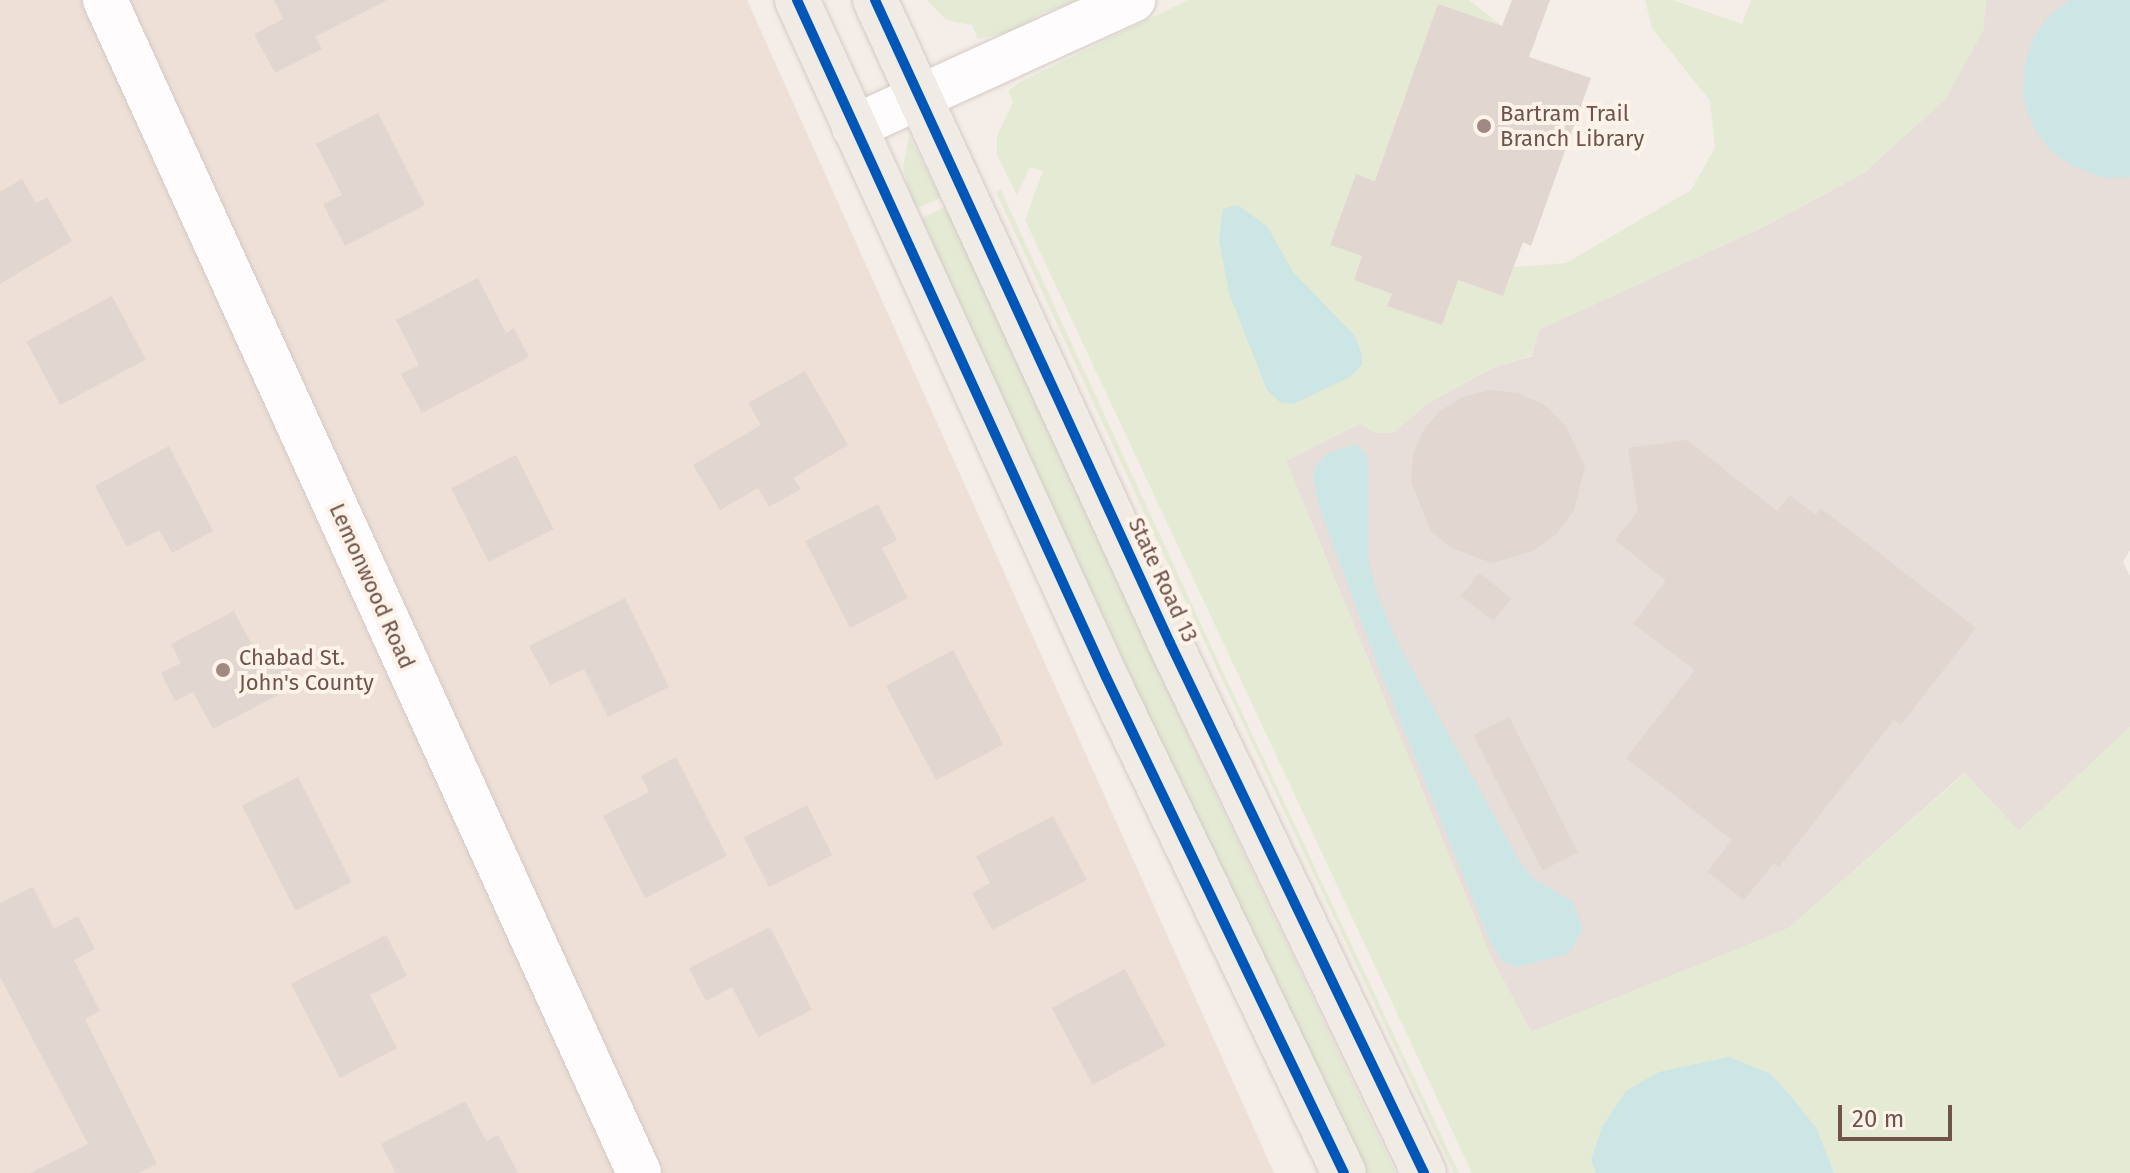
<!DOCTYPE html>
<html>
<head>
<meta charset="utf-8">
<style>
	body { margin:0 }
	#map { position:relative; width:2130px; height:1173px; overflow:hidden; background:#f5eee8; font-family:"Fira Sans",sans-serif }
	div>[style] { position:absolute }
	.residential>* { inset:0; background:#eee0d6 }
	.industrial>* { inset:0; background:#e7ded9 }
	.green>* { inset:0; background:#e4ead4 }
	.water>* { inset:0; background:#cbe6e4 }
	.building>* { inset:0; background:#e1d6d0; transform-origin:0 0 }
	.roads { filter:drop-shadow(0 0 2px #d4cac6) drop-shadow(0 0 2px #d4cac6) }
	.minor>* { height:44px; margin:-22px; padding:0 22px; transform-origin:22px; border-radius:22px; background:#fefcfc }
	.major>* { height:44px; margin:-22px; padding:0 22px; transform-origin:22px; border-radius:22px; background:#f1ebe5 }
	.cycleway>* { height:10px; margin:-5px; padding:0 5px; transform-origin:5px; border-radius:5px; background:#0057b8 }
	.dots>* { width:22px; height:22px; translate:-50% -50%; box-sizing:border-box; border:4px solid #fef3e9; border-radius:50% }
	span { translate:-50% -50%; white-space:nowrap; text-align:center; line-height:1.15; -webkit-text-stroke:8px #fef3e9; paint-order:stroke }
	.poi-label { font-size:22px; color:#70534b }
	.left { translate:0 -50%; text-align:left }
	.street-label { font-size:22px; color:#70534b }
	.scale { position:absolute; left:1838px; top:1105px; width:114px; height:36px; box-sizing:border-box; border:4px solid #70534b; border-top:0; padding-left:10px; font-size:24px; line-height:28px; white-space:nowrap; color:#70534b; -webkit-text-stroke:6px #fef3e9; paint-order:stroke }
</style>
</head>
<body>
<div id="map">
	<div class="residential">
		<div style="clip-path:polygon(0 0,747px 0,1274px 1173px,0 1173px)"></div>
	</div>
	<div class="industrial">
		<div style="clip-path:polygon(1986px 0,2130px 0,2130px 550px,2123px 562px,2130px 576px,2130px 727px,2019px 831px,1964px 773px,1789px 928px,1531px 1032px,1491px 957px,1286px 461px,1360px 423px,1376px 433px,1394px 432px,1427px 404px,1492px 368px,1532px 356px,1538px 330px,1763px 227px,1864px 173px,1983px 31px)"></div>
	</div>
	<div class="green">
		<div style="clip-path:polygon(927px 0,1083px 0,1039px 14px,1018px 30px,978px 39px,972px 25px,946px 20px)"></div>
		<div style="clip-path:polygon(1188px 0,1469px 0,1502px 26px,1387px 185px,1356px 174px,1330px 245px,1362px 256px,1354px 280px,1392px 294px,1387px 306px,1458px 280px,1503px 296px,1514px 267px,1566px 263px,1691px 190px,1715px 148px,1710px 101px,1652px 28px,1645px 0,1673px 0,1742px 24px,1751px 0,1986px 0,1983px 31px,1945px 100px,1864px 173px,1763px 227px,1539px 330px,1532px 355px,1492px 368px,1427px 404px,1394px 432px,1376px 433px,1359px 423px,1286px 461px,1491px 957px,1531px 1032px,1789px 928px,1965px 773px,2019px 831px,2130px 727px,2130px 1173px,1834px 1173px,1817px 1129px,1771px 1074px,1591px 1160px,1596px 1173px,1472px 1173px,1025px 220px,1043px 171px,1030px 167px,1017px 195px,997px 155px,997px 136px,1013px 102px,1008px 91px,1018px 83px)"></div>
		<div style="clip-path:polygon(909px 136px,941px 198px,914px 209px,903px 166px)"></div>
		<div style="clip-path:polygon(1001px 190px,1229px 685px,1459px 1173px,1454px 1173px,1158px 543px,996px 192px)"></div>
		<div style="clip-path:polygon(946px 207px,1204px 770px,1396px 1173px,1363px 1173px,1199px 824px,919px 219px)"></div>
	</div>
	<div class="water">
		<div style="clip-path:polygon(2070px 0,2130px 0,2130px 177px,2106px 178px,2076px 168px,2051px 151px,2033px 127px,2023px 98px,2024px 67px,2033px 38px,2051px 14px)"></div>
		<div style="clip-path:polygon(1238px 205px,1267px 226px,1293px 272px,1355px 336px,1362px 355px,1362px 365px,1350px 377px,1293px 404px,1280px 402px,1267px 390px,1229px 293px,1219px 240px,1223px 209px)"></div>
		<div style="clip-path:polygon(1357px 444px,1368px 458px,1368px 559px,1377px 594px,1398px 644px,1520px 862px,1532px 878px,1572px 901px,1583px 929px,1568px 954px,1517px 967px,1502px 961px,1490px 941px,1376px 661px,1319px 506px,1313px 478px,1317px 464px,1328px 453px)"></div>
		<div style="clip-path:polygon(1729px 1057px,1771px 1074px,1794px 1100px,1817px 1129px,1834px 1173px,1596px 1173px,1591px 1160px,1602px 1127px,1626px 1091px,1659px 1072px)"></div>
	</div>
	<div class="building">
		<div style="clip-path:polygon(274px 0,387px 0,315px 37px,322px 49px,275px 73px,254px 34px,283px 19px)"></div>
		<div style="clip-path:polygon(1512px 0,1550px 0,1529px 57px,1591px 78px,1531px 246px,1523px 242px,1503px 296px,1458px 280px,1442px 325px,1387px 306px,1392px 294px,1354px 280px,1362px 256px,1330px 245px,1356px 174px,1375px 181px,1438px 4px,1502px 26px)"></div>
		<div style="clip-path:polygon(378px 113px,425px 205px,345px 246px,323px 204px,342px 195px,316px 144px)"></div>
		<div style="clip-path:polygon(22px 179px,36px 203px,47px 197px,72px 241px,0 284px,0 192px)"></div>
		<div style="clip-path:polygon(478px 278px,506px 333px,514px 328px,529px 357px,422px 413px,401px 374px,419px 365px,396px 320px)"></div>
		<div style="left:112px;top:296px;width:72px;height:97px;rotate:62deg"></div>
		<div style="clip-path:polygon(805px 371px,848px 445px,793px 478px,801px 489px,769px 507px,758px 488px,720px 510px,693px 465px,761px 425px,748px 403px)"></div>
		<div style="clip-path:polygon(1491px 390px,1518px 393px,1545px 405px,1565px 425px,1585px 466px,1574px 510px,1557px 534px,1533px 551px,1492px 563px,1451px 548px,1430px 530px,1411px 481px,1413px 454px,1424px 429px,1441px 410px,1465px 396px)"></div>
		<div style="clip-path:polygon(1687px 440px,1777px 511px,1790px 495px,1816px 515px,1821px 508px,1976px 628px,1901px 725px,1894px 720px,1779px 867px,1774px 863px,1744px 900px,1707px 872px,1732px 840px,1626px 758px,1695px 670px,1633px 624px,1666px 581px,1615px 540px,1638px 511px,1628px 448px)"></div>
		<div style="clip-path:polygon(169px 446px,213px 531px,172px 553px,159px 530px,127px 547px,95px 486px)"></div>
		<div style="left:516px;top:455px;width:83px;height:73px;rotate:63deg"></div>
		<div style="clip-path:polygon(878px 504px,897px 540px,882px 548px,908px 598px,850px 628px,805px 541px)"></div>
		<div style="left:1479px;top:573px;width:41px;height:29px;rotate:38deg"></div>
		<div style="clip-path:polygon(625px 598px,669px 687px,608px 717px,584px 669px,550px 685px,529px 646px)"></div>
		<div style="clip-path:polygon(234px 611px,258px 656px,279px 646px,299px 684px,213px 729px,193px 692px,175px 701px,161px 673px,181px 663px,171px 644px)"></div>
		<div style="left:953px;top:650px;width:107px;height:76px;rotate:62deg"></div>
		<div style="left:1509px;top:717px;width:152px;height:40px;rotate:63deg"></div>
		<div style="clip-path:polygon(676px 757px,727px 856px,645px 898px,603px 816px,649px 792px,641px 776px)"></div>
		<div style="left:298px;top:777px;width:118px;height:63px;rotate:63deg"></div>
		<div style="left:807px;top:805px;width:56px;height:71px;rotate:63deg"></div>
		<div style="clip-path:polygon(1053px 816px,1087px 880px,992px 930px,972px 893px,990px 883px,976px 856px)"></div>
		<div style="clip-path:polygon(33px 887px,54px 929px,78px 916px,95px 949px,74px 960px,100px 1011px,85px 1019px,157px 1164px,139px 1173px,30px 1173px,88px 1144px,0 977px,0 903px)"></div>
		<div style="clip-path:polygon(770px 927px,812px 1010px,758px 1037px,732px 987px,706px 1001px,689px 968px)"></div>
		<div style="clip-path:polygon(386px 935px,407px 976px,370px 995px,397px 1048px,340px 1078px,291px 984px)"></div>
		<div style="left:1125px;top:969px;width:87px;height:83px;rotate:62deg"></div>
		<div style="clip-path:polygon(465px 1101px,486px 1141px,498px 1135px,518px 1173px,396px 1173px,381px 1144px)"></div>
	</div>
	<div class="roads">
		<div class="minor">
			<div style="left:105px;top:0;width:1289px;rotate:65.52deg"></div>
			<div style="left:854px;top:127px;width:307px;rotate:-24.5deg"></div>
		</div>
		<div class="major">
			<div style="left:797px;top:0;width:744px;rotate:65.47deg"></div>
			<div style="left:1106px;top:677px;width:550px;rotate:64.37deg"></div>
			<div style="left:875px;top:0;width:707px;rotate:65.35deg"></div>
			<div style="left:1170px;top:643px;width:588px;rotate:64.39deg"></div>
		</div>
	</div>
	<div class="cycleway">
		<div style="left:797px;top:0;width:744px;rotate:65.47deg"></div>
		<div style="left:1106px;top:677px;width:550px;rotate:64.37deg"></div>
		<div style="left:875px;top:0;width:707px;rotate:65.35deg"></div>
		<div style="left:1170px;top:643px;width:588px;rotate:64.39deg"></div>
	</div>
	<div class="dots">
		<div style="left:1484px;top:126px;background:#9f8982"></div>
		<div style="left:223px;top:670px;background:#9f8982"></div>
	</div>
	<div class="poi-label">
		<span class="left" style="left:1500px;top:126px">Bartram Trail<br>Branch Library</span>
		<span class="left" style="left:239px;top:670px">Chabad St.<br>John's County</span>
	</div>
	<div class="street-label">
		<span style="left:1163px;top:580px;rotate:65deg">State Road 13</span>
		<span style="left:372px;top:586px;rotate:66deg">Lemonwood Road</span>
	</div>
	<div class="scale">20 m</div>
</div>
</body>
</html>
